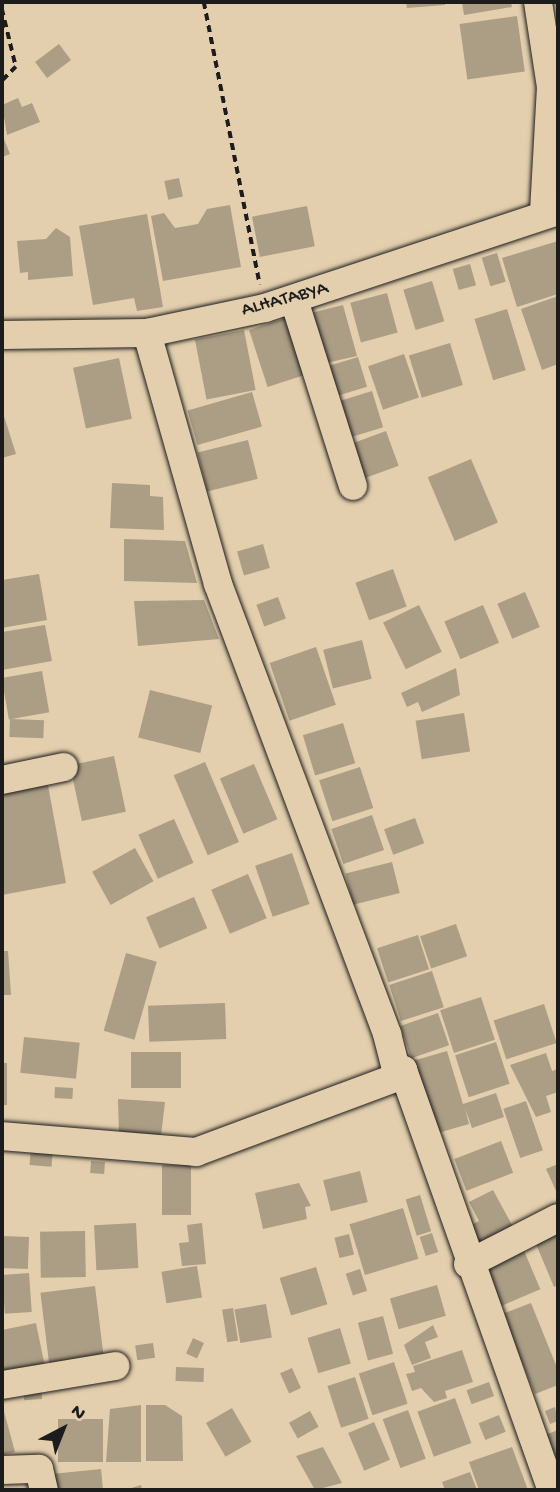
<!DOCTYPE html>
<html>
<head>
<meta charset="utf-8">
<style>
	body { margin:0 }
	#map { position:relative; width:560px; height:1492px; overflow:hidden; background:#e3cfad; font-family:"Gochi Hand",sans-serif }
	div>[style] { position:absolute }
	.building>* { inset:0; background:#ac9d85; transform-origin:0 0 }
	.path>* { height:3.5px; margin-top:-1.75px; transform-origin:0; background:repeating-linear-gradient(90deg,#1c1c1c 0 7px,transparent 0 12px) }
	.roads { filter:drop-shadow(0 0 2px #1c1c1c) drop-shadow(0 0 2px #1c1c1c) }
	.minor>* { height:28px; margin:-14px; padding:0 14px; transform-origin:14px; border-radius:14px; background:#e3cfad }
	span { translate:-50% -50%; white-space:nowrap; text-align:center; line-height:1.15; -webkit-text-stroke:5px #e3cfad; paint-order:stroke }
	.street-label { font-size:19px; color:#1c1c1c }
	.frame { position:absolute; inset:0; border:4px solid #1c1c1c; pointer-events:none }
	.north { position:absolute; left:28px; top:1394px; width:70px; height:70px; -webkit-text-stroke:5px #e3cfad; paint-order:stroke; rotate:42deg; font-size:19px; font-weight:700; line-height:28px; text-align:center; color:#1c1c1c }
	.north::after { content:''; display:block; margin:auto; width:24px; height:32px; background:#1c1c1c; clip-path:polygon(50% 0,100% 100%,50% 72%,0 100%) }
</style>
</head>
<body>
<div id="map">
	<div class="building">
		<div style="clip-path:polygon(406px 2px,445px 2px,445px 5px,407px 8px)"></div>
		<div style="clip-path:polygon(462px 2px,511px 2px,512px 7px,464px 15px)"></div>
		<div style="left:517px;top:16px;width:56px;height:58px;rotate:82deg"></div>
		<div style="left:59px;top:44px;width:20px;height:30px;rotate:53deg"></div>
		<div style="clip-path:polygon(18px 98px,22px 107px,32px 103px,40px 122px,7px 135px,2px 105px)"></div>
		<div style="clip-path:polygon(2px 134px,10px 154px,2px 157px)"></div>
		<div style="left:179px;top:178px;width:19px;height:15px;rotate:78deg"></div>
		<div style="clip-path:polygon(230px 205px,241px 267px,163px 281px,151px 216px,164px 213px,175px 228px,198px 224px,207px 209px)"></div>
		<div style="left:307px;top:206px;width:41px;height:56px;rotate:79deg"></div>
		<div style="clip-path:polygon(147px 214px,163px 307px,137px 311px,134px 298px,93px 305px,79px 226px)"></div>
		<div style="clip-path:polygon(56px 228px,70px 237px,73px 276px,28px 280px,28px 272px,20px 273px,17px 241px,46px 239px)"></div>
		<div style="clip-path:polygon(558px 241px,558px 294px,517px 307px,502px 258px)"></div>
		<div style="left:497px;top:253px;width:30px;height:16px;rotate:73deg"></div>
		<div style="left:470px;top:264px;width:22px;height:18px;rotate:74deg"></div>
		<div style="left:432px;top:281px;width:42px;height:30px;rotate:73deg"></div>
		<div style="left:387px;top:293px;width:41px;height:38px;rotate:75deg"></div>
		<div style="clip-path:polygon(558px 296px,558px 364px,542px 370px,521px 309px)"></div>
		<div style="clip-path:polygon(343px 305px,357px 356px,326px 363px,303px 315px)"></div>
		<div style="left:507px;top:309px;width:64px;height:34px;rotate:73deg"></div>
		<div style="left:289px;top:317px;width:60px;height:42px;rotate:72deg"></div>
		<div style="left:244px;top:330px;width:61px;height:50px;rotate:79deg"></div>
		<div style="left:450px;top:343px;width:44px;height:43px;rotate:73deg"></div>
		<div style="left:404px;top:354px;width:46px;height:38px;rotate:71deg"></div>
		<div style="left:358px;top:357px;width:31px;height:31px;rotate:73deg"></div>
		<div style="left:119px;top:358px;width:62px;height:47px;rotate:78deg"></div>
		<div style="left:372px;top:391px;width:38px;height:39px;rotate:73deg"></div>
		<div style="left:252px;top:392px;width:36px;height:67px;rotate:74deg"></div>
		<div style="clip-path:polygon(4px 416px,16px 454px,2px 458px,2px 417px)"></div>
		<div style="left:386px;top:431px;width:37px;height:45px;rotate:70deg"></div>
		<div style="left:248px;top:440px;width:40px;height:52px;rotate:76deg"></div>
		<div style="left:471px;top:459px;width:69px;height:47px;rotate:67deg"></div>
		<div style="clip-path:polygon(112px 483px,150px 485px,150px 496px,163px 497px,164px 530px,110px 528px)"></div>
		<div style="clip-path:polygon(124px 539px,185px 541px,197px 583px,124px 581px)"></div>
		<div style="left:263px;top:544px;width:25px;height:27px;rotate:74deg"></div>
		<div style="left:393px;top:569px;width:40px;height:40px;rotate:70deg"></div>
		<div style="clip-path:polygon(39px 574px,47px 620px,2px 628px,2px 580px)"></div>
		<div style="left:525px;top:592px;width:38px;height:30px;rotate:67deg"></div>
		<div style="left:278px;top:597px;width:23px;height:23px;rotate:70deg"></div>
		<div style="clip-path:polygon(204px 600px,219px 639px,138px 646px,134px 601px)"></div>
		<div style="left:419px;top:605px;width:52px;height:40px;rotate:64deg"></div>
		<div style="left:483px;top:605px;width:41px;height:42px;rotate:67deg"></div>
		<div style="clip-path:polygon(45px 625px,52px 661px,2px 670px,2px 632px)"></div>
		<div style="left:362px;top:640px;width:40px;height:40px;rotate:76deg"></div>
		<div style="left:316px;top:647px;width:61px;height:49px;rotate:71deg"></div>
		<div style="clip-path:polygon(456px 668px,460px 695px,422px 712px,418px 702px,407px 707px,401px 693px)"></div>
		<div style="left:42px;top:671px;width:42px;height:41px;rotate:80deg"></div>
		<div style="left:150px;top:690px;width:64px;height:49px;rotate:14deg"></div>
		<div style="left:464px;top:713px;width:39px;height:49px;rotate:81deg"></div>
		<div style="left:10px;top:719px;width:34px;height:18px;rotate:2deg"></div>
		<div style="left:343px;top:723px;width:42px;height:42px;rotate:73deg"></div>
		<div style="left:114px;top:756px;width:57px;height:45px;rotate:78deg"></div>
		<div style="left:205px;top:762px;width:87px;height:34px;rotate:67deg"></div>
		<div style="left:254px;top:764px;width:60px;height:37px;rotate:67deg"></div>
		<div style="left:360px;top:767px;width:43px;height:43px;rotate:72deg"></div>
		<div style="clip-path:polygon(47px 780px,66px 883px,2px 895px,2px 789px)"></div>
		<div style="left:372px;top:815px;width:37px;height:43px;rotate:71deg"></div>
		<div style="left:415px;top:818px;width:27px;height:33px;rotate:70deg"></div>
		<div style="left:174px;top:819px;width:48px;height:39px;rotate:66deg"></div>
		<div style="left:135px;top:848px;width:38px;height:49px;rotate:61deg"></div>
		<div style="left:292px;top:853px;width:54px;height:39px;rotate:71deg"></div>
		<div style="left:392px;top:862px;width:32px;height:48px;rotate:76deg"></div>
		<div style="left:248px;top:874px;width:48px;height:40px;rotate:67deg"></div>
		<div style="left:194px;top:897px;width:34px;height:52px;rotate:67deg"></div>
		<div style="left:456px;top:924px;width:34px;height:38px;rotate:71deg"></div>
		<div style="left:418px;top:935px;width:36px;height:43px;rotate:72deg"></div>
		<div style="clip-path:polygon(2px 951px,8px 951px,11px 995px,2px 995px)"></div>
		<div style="left:126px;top:953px;width:32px;height:81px;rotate:16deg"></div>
		<div style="left:432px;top:971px;width:38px;height:45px;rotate:72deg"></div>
		<div style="left:481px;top:997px;width:45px;height:43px;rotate:72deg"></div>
		<div style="left:225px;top:1003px;width:36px;height:77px;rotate:88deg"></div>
		<div style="left:544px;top:1004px;width:41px;height:53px;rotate:72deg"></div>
		<div style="left:438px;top:1013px;width:34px;height:40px;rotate:71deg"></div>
		<div style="left:24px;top:1037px;width:56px;height:36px;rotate:6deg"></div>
		<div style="left:496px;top:1042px;width:44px;height:43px;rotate:72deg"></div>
		<div style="clip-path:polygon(447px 1051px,463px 1104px,496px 1093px,504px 1117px,472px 1128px,465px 1108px,469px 1124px,431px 1135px,409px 1062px)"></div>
		<div style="left:181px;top:1052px;width:36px;height:50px;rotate:90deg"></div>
		<div style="clip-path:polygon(546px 1053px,552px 1071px,558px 1069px,558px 1092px,546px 1096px,551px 1112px,536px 1117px,510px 1065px)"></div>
		<div style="left:2px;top:1063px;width:5px;height:42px"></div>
		<div style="left:55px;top:1087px;width:18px;height:11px;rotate:3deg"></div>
		<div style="clip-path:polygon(118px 1099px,165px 1102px,160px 1144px,119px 1136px)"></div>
		<div style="left:526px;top:1101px;width:52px;height:24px;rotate:71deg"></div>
		<div style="left:501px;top:1141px;width:34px;height:50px;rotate:69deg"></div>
		<div style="left:31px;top:1148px;width:22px;height:17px;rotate:5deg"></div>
		<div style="left:91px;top:1161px;width:14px;height:12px;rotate:4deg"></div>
		<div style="clip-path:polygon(558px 1164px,558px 1195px,546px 1169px)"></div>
		<div style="left:162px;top:1165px;width:29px;height:50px"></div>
		<div style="left:360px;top:1171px;width:32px;height:38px;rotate:76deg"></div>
		<div style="clip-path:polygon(299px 1183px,311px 1206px,305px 1207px,307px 1219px,263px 1229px,255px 1193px)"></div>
		<div style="clip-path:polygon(493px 1190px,517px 1234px,480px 1253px,466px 1228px,479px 1221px,469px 1202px)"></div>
		<div style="left:420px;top:1195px;width:38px;height:15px;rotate:73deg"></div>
		<div style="left:403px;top:1208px;width:53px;height:56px;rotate:73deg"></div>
		<div style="left:136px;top:1223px;width:45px;height:42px;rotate:87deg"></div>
		<div style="clip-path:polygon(202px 1223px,206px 1264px,182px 1266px,179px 1243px,189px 1242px,187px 1225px)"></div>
		<div style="left:85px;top:1231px;width:46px;height:45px;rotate:89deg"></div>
		<div style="left:432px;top:1233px;width:20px;height:13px;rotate:72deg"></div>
		<div style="left:349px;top:1234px;width:21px;height:15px;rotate:76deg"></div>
		<div style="clip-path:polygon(558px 1234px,558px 1285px,554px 1287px,536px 1244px)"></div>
		<div style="left:2px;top:1236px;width:27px;height:32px;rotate:2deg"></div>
		<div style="left:522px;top:1246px;width:47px;height:42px;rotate:67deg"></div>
		<div style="left:197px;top:1266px;width:32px;height:36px;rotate:81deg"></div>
		<div style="left:316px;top:1267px;width:39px;height:38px;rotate:73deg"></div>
		<div style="left:360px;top:1269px;width:23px;height:15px;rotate:72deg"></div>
		<div style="left:29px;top:1273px;width:39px;height:27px;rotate:86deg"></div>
		<div style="left:437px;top:1285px;width:32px;height:49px;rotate:74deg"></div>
		<div style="left:95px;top:1286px;width:78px;height:55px;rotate:83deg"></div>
		<div style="clip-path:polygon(531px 1303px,558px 1370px,558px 1385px,535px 1394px,502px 1314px)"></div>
		<div style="left:266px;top:1304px;width:34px;height:32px;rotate:80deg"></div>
		<div style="left:233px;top:1308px;width:33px;height:11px;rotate:81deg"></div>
		<div style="left:383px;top:1316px;width:39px;height:26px;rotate:75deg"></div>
		<div style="clip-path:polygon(36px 1323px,46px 1372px,2px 1380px,2px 1330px)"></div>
		<div style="clip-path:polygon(433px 1325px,438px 1337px,425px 1342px,431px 1358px,412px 1365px,404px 1345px)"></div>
		<div style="left:340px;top:1328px;width:37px;height:34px;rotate:73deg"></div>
		<div style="left:193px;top:1338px;width:12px;height:17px;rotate:24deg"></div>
		<div style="left:153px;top:1343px;width:15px;height:18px;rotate:82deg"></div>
		<div style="clip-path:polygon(462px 1350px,473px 1382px,445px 1391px,447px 1398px,434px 1402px,421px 1388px,412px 1391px,406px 1374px,415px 1372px,413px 1366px)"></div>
		<div style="left:394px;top:1362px;width:44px;height:37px;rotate:72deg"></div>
		<div style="left:176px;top:1367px;width:28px;height:14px;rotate:2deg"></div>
		<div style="left:292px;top:1368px;width:22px;height:13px;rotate:66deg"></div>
		<div style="left:355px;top:1377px;width:44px;height:29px;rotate:72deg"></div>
		<div style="left:489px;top:1382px;width:15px;height:24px;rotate:70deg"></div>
		<div style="left:41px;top:1384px;width:15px;height:18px;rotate:86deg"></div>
		<div style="left:455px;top:1398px;width:48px;height:40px;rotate:70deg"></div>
		<div style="clip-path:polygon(2px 1404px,15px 1452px,2px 1455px)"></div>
		<div style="clip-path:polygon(141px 1405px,141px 1462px,106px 1462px,110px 1409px)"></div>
		<div style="clip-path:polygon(146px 1405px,165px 1405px,182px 1416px,183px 1461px,146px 1461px)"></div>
		<div style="clip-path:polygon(555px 1407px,558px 1421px,550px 1424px,545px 1411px)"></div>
		<div style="left:232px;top:1408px;width:39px;height:30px;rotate:60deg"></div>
		<div style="left:408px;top:1410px;width:52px;height:27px;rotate:70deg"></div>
		<div style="left:310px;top:1411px;width:18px;height:24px;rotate:61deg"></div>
		<div style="left:499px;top:1415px;width:18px;height:22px;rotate:68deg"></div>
		<div style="left:58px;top:1419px;width:45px;height:43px"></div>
		<div style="left:374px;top:1422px;width:41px;height:28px;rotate:67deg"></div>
		<div style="clip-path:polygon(558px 1430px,558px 1456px,554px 1457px,545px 1435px)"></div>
		<div style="clip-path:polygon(323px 1447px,342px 1483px,315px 1490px,296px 1456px)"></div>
		<div style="clip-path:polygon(512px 1447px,528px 1490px,479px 1490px,469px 1462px)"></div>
		<div style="clip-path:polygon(101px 1469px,103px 1490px,54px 1490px,52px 1474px)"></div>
		<div style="clip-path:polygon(470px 1472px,477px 1490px,445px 1490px,442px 1482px)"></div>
		<div style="clip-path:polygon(141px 1485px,142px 1490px,125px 1490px)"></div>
	</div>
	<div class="path">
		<div style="left:204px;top:2px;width:288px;rotate:78.8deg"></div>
		<div style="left:2px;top:9px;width:60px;rotate:76.4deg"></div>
		<div style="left:16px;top:67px;width:20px;rotate:135deg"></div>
	</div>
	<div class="roads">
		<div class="minor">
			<div style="left:538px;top:2px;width:86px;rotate:81.3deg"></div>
			<div style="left:551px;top:87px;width:125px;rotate:93.2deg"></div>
			<div style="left:294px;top:300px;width:195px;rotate:72.4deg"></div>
			<div style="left:147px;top:333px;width:261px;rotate:74.2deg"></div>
			<div style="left:218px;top:584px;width:481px;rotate:69.4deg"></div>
			<div style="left:387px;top:1034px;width:44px;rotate:75.7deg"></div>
			<div style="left:398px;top:1077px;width:9px;rotate:-54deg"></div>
			<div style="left:403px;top:1070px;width:446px;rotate:70.5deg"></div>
			<div style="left:2px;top:335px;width:145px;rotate:-0.8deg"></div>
			<div style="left:147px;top:333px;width:121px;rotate:-12deg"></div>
			<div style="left:265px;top:308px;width:309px;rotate:-18.3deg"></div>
			<div style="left:2px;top:780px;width:63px;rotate:-11.8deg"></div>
			<div style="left:2px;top:1136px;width:195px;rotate:4.7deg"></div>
			<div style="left:196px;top:1152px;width:215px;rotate:-20.4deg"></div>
			<div style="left:468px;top:1264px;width:101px;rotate:-27.1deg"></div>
			<div style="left:2px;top:1385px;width:115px;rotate:-9.5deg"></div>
			<div style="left:2px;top:1470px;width:37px;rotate:-2deg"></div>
			<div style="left:39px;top:1469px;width:22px;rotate:77deg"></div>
		</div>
	</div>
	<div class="street-label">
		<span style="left:285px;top:300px;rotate:-15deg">ALHATABYA</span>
	</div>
	<div class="frame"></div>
	<div class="north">N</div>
</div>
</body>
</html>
